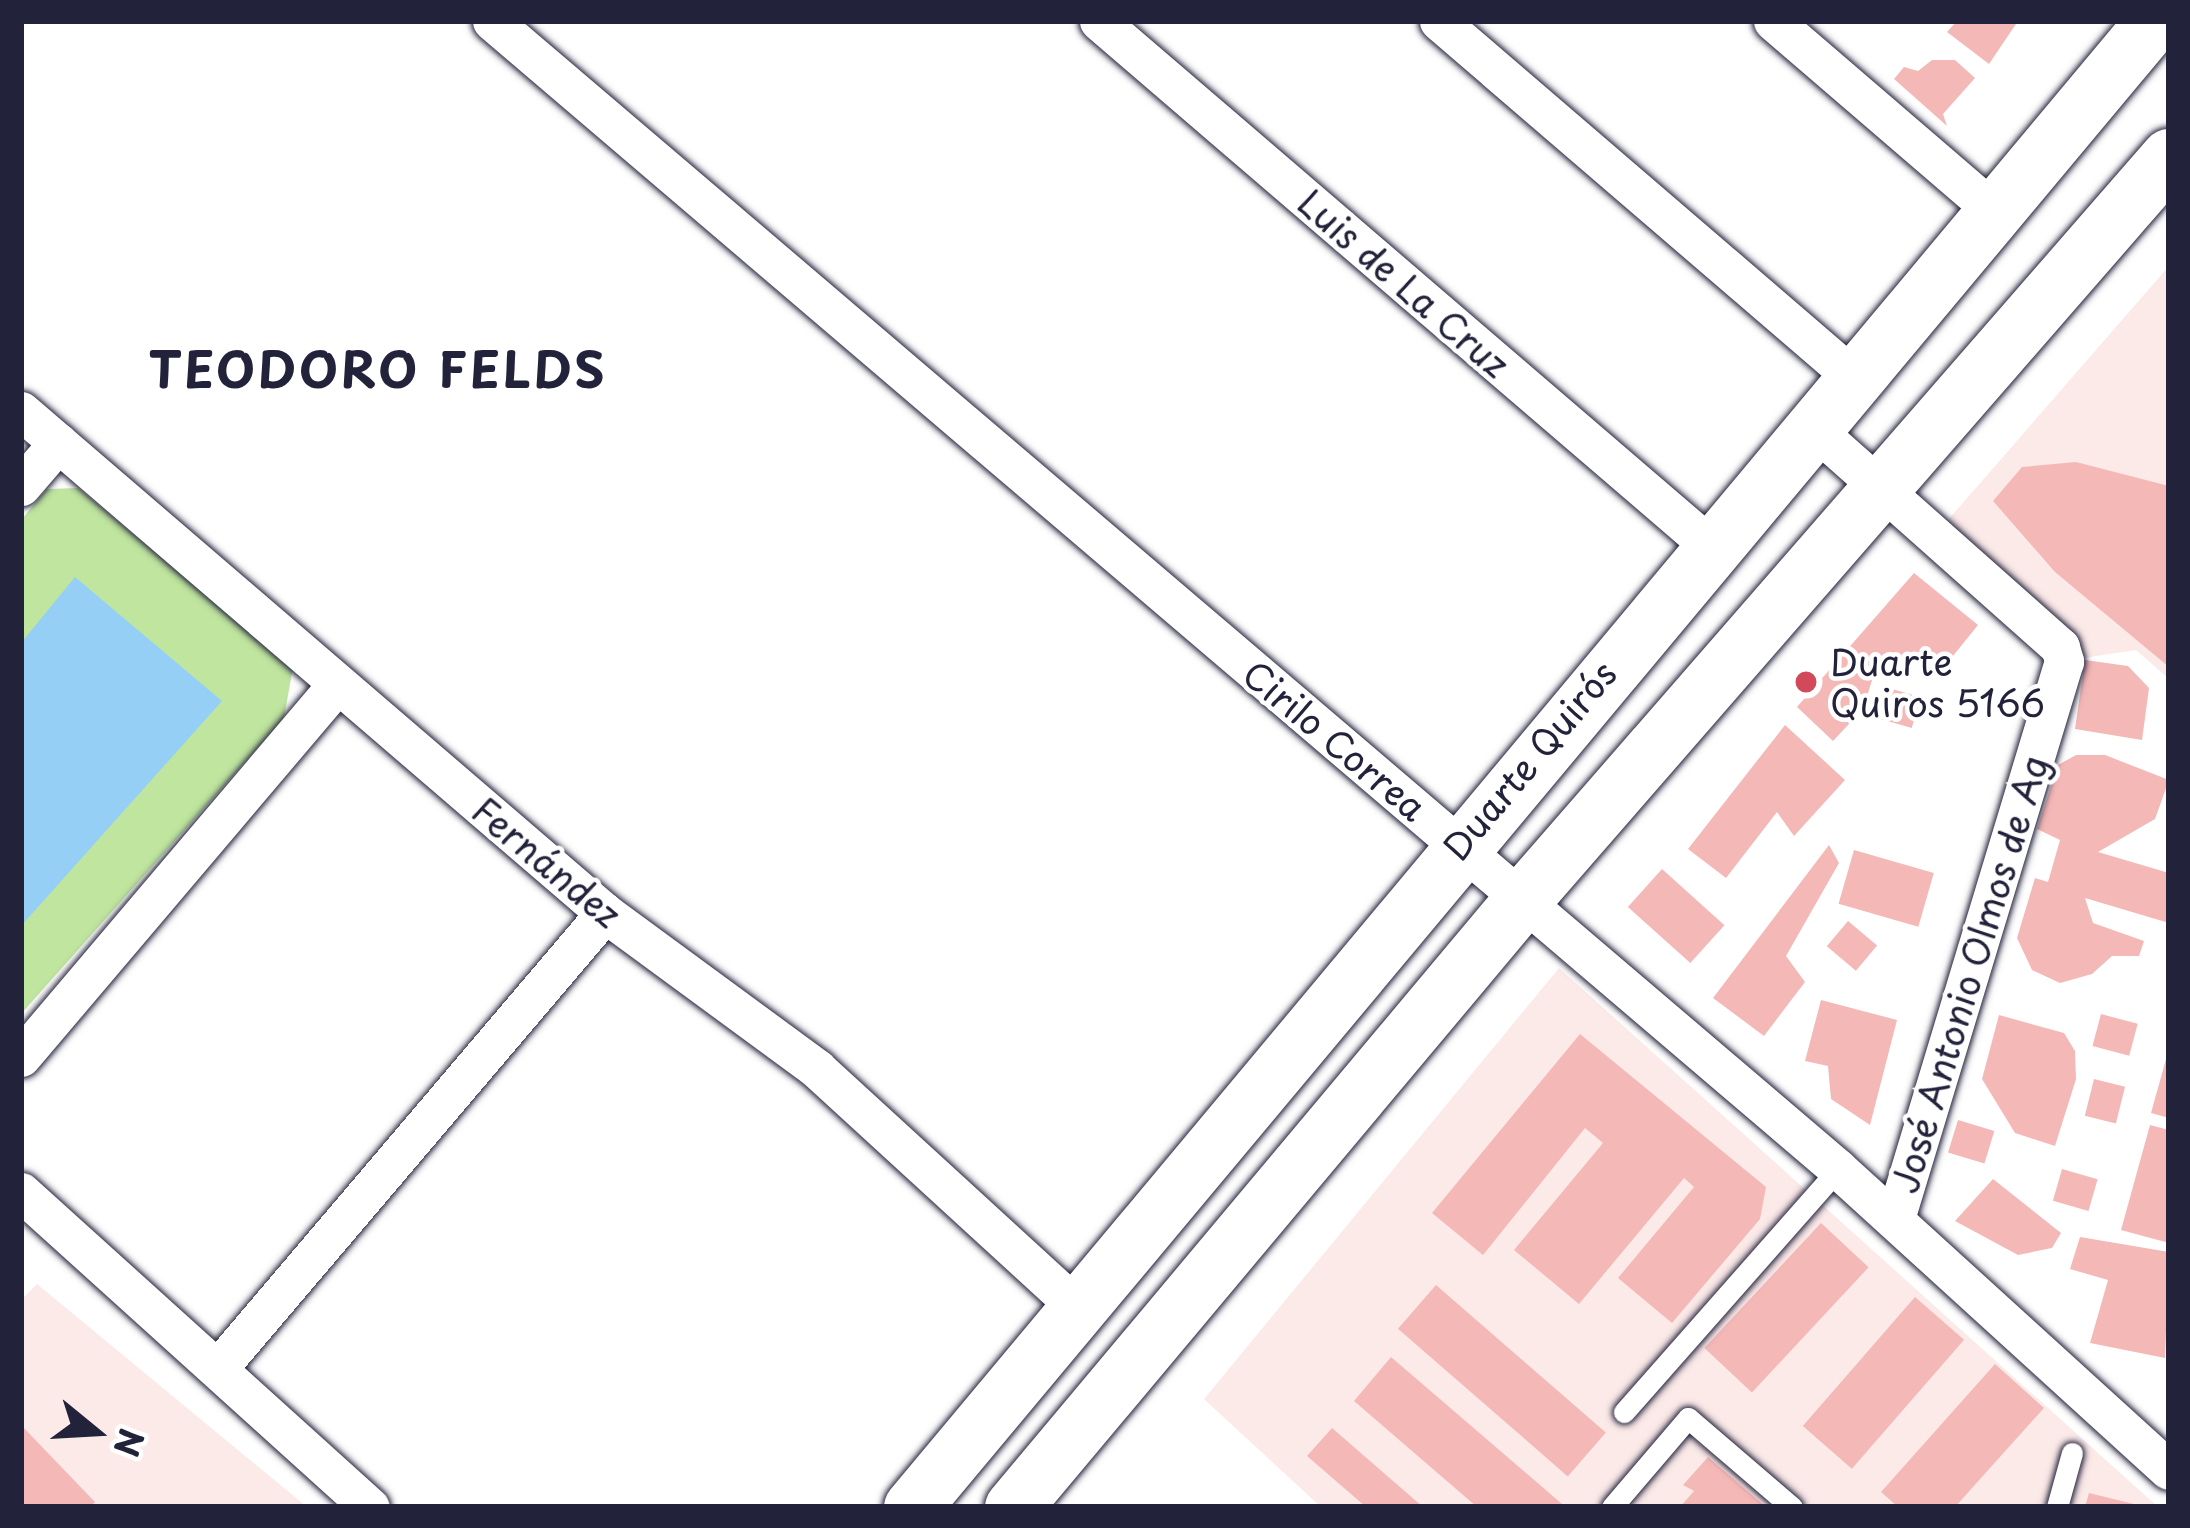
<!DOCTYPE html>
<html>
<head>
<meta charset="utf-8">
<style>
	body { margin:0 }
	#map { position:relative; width:2190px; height:1528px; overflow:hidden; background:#fff; font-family:"Playpen Sans",sans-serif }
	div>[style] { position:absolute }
	.built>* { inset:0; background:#fceae9 }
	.green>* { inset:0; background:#bfe59f }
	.water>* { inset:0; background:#95cff5 }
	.building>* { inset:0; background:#f4b8b7; transform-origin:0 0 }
	.roads { filter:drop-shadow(0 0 3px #22223b) drop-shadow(0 0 3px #22223b) }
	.service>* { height:21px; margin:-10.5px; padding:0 10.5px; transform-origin:10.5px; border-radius:10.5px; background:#fff }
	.minor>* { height:39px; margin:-19.5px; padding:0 19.5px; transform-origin:19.5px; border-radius:19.5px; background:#fff }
	.secondary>* { height:57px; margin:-28.5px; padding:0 28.5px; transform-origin:28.5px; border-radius:28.5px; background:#fff }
	.dots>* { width:33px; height:33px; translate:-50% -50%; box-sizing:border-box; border:6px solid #fff; border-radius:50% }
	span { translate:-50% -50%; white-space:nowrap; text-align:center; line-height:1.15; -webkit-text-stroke:9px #fff; paint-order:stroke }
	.street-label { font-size:36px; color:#22223b }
	.poi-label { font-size:36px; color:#22223b }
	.left { translate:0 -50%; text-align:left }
	.district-label { font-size:48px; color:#22223b; font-weight:700; letter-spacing:3px }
	.frame { position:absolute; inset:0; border:24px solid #22223b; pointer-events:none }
	.north { position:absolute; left:36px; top:1372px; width:120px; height:120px; -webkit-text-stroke:9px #fff; paint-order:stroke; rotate:108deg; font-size:33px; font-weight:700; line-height:48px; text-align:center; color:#22223b }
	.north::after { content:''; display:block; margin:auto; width:42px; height:54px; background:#22223b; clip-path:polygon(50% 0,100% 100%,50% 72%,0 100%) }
</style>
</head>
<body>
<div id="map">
	<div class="built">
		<div style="clip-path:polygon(2169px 266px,2169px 679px,2136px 650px,2064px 661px,1948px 520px)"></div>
		<div style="clip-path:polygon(1559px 968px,2158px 1507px,1321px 1507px,1204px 1399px)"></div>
		<div style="clip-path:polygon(37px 1284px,307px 1507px,21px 1507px,21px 1300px)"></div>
	</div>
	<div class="green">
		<div style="clip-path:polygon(78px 488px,293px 667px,284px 718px,21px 1014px,21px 520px,47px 489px)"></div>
	</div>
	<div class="water">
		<div style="clip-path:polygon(75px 577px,222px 701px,21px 926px,21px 643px)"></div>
	</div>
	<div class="building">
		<div style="clip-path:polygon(1957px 21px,2018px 21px,1989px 64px,1947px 32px)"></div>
		<div style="clip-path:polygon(1932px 60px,1955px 60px,1975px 78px,1943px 114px,1947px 126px,1894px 79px,1904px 67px,1918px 71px)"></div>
		<div style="clip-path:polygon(2076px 462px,2169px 486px,2169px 667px,2055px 572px,1993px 501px,2022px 467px)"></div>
		<div style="clip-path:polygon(1914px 573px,1978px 625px,1944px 667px,1910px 655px,1873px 677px,1863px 709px,1833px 741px,1797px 707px)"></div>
		<div style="clip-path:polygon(2085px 660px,2128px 666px,2149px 688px,2142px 740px,2075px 729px)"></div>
		<div style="left:1885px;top:687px;width:37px;height:32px;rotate:16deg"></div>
		<div style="clip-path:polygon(1785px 725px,1845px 780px,1794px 836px,1777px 812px,1726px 878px,1688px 849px)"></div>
		<div style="clip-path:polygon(2076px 755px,2105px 755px,2169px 780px,2155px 819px,2098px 852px,2169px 873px,2169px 923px,2085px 898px,2093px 923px,2144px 941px,2139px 956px,2112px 956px,2092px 974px,2060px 983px,2032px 970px,2017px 938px,2035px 878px,2048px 882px,2060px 840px,2037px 829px,2058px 765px)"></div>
		<div style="clip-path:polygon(1829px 845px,1839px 863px,1786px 956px,1805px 982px,1764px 1036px,1713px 998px)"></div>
		<div style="left:1854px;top:850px;width:83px;height:56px;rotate:16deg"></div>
		<div style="left:1662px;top:869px;width:84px;height:51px;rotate:42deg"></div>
		<div style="left:1848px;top:921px;width:38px;height:33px;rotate:40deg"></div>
		<div style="clip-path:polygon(1821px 1000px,1897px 1020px,1870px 1125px,1831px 1099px,1828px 1066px,1805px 1061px)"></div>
		<div style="left:2101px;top:1014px;width:38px;height:33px;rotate:15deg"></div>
		<div style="clip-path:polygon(1999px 1015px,2064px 1033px,2075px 1051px,2076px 1079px,2055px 1146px,2015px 1133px,1982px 1079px)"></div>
		<div style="clip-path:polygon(1580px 1034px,1766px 1187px,1760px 1219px,1672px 1323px,1618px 1278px,1694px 1187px,1684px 1178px,1579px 1304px,1514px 1250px,1603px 1143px,1585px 1128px,1483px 1255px,1432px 1213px)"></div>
		<div style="clip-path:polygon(2168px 1052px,2169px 1052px,2169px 1118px,2151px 1113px)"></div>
		<div style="left:2094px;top:1079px;width:32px;height:38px;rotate:14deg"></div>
		<div style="left:1958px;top:1120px;width:38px;height:34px;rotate:17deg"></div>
		<div style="clip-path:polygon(2150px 1125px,2169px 1130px,2169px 1243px,2121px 1230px)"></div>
		<div style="left:2062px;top:1169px;width:37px;height:33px;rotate:16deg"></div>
		<div style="clip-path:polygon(1993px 1179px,2061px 1233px,2052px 1248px,2018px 1255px,1955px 1221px)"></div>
		<div style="left:1821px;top:1223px;width:65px;height:171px;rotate:43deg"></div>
		<div style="clip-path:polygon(2080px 1237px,2169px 1252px,2165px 1358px,2090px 1343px,2108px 1280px,2070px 1269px)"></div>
		<div style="left:1436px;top:1285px;width:225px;height:58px;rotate:41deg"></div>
		<div style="left:1915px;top:1297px;width:65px;height:171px;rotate:41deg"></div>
		<div style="clip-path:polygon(1391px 1357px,1562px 1504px,1559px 1507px,1477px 1507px,1354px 1401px)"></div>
		<div style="clip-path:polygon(1995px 1364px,2044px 1408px,1955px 1507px,1898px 1507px,1881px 1492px)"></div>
		<div style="clip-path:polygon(21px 1425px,95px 1502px,91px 1507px,21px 1507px)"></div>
		<div style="clip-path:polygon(1332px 1428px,1423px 1507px,1366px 1507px,1307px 1456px)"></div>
		<div style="clip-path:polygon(1708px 1457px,1766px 1507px,1680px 1507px,1694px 1491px,1683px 1485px)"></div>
		<div style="clip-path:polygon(2089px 1493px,2138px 1505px,2137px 1507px,2085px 1507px)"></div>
	</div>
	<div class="roads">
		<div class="service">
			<div style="left:1624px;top:1412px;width:324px;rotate:-48.6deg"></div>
			<div style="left:1612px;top:1507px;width:117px;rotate:-49.5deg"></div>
			<div style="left:1688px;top:1418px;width:137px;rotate:40.6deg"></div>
			<div style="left:2057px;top:1507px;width:56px;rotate:-74.5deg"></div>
		</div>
		<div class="minor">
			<div style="left:492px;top:21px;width:1769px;rotate:40.46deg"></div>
			<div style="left:1838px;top:1169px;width:447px;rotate:42.3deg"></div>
			<div style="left:1099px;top:21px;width:804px;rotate:40.66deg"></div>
			<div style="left:1439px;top:21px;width:546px;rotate:40.69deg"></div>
			<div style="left:1773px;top:21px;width:290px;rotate:40.7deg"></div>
			<div style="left:21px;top:411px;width:770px;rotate:40.68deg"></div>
			<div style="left:605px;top:913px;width:263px;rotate:36.3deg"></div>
			<div style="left:817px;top:1069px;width:352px;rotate:42.5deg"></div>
			<div style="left:1811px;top:426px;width:333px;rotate:41.6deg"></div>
			<div style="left:2060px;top:647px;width:15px;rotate:74deg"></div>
			<div style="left:2064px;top:661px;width:583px;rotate:106.85deg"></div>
			<div style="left:21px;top:486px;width:57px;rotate:-49.3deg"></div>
			<div style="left:21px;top:1057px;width:488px;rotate:-49.7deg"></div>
			<div style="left:21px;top:1192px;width:470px;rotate:42.1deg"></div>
			<div style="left:219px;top:1367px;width:596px;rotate:-49.63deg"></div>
		</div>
		<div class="secondary">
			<div style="left:912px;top:1507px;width:1937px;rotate:-50.11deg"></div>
			<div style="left:1013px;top:1507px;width:791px;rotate:-50.03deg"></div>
			<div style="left:1521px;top:901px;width:987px;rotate:-48.95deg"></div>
		</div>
	</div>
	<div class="dots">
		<div style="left:1806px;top:682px;background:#d1495b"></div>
	</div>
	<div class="street-label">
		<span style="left:1404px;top:283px;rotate:41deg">Luis de La Cruz</span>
		<span style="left:1335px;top:740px;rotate:40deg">Cirilo Correa</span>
		<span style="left:1529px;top:760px;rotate:-50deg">Duarte Quirós</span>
		<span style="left:547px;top:862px;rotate:40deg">Fernández</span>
		<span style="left:1969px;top:974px;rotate:-73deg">José Antonio Olmos de Ag</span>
	</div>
	<div class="poi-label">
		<span class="left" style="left:1830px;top:682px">Duarte<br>Quiros 5166</span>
	</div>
	<div class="district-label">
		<span style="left:378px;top:369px">TEODORO FELDS</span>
	</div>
	<div class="frame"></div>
	<div class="north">N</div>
</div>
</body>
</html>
